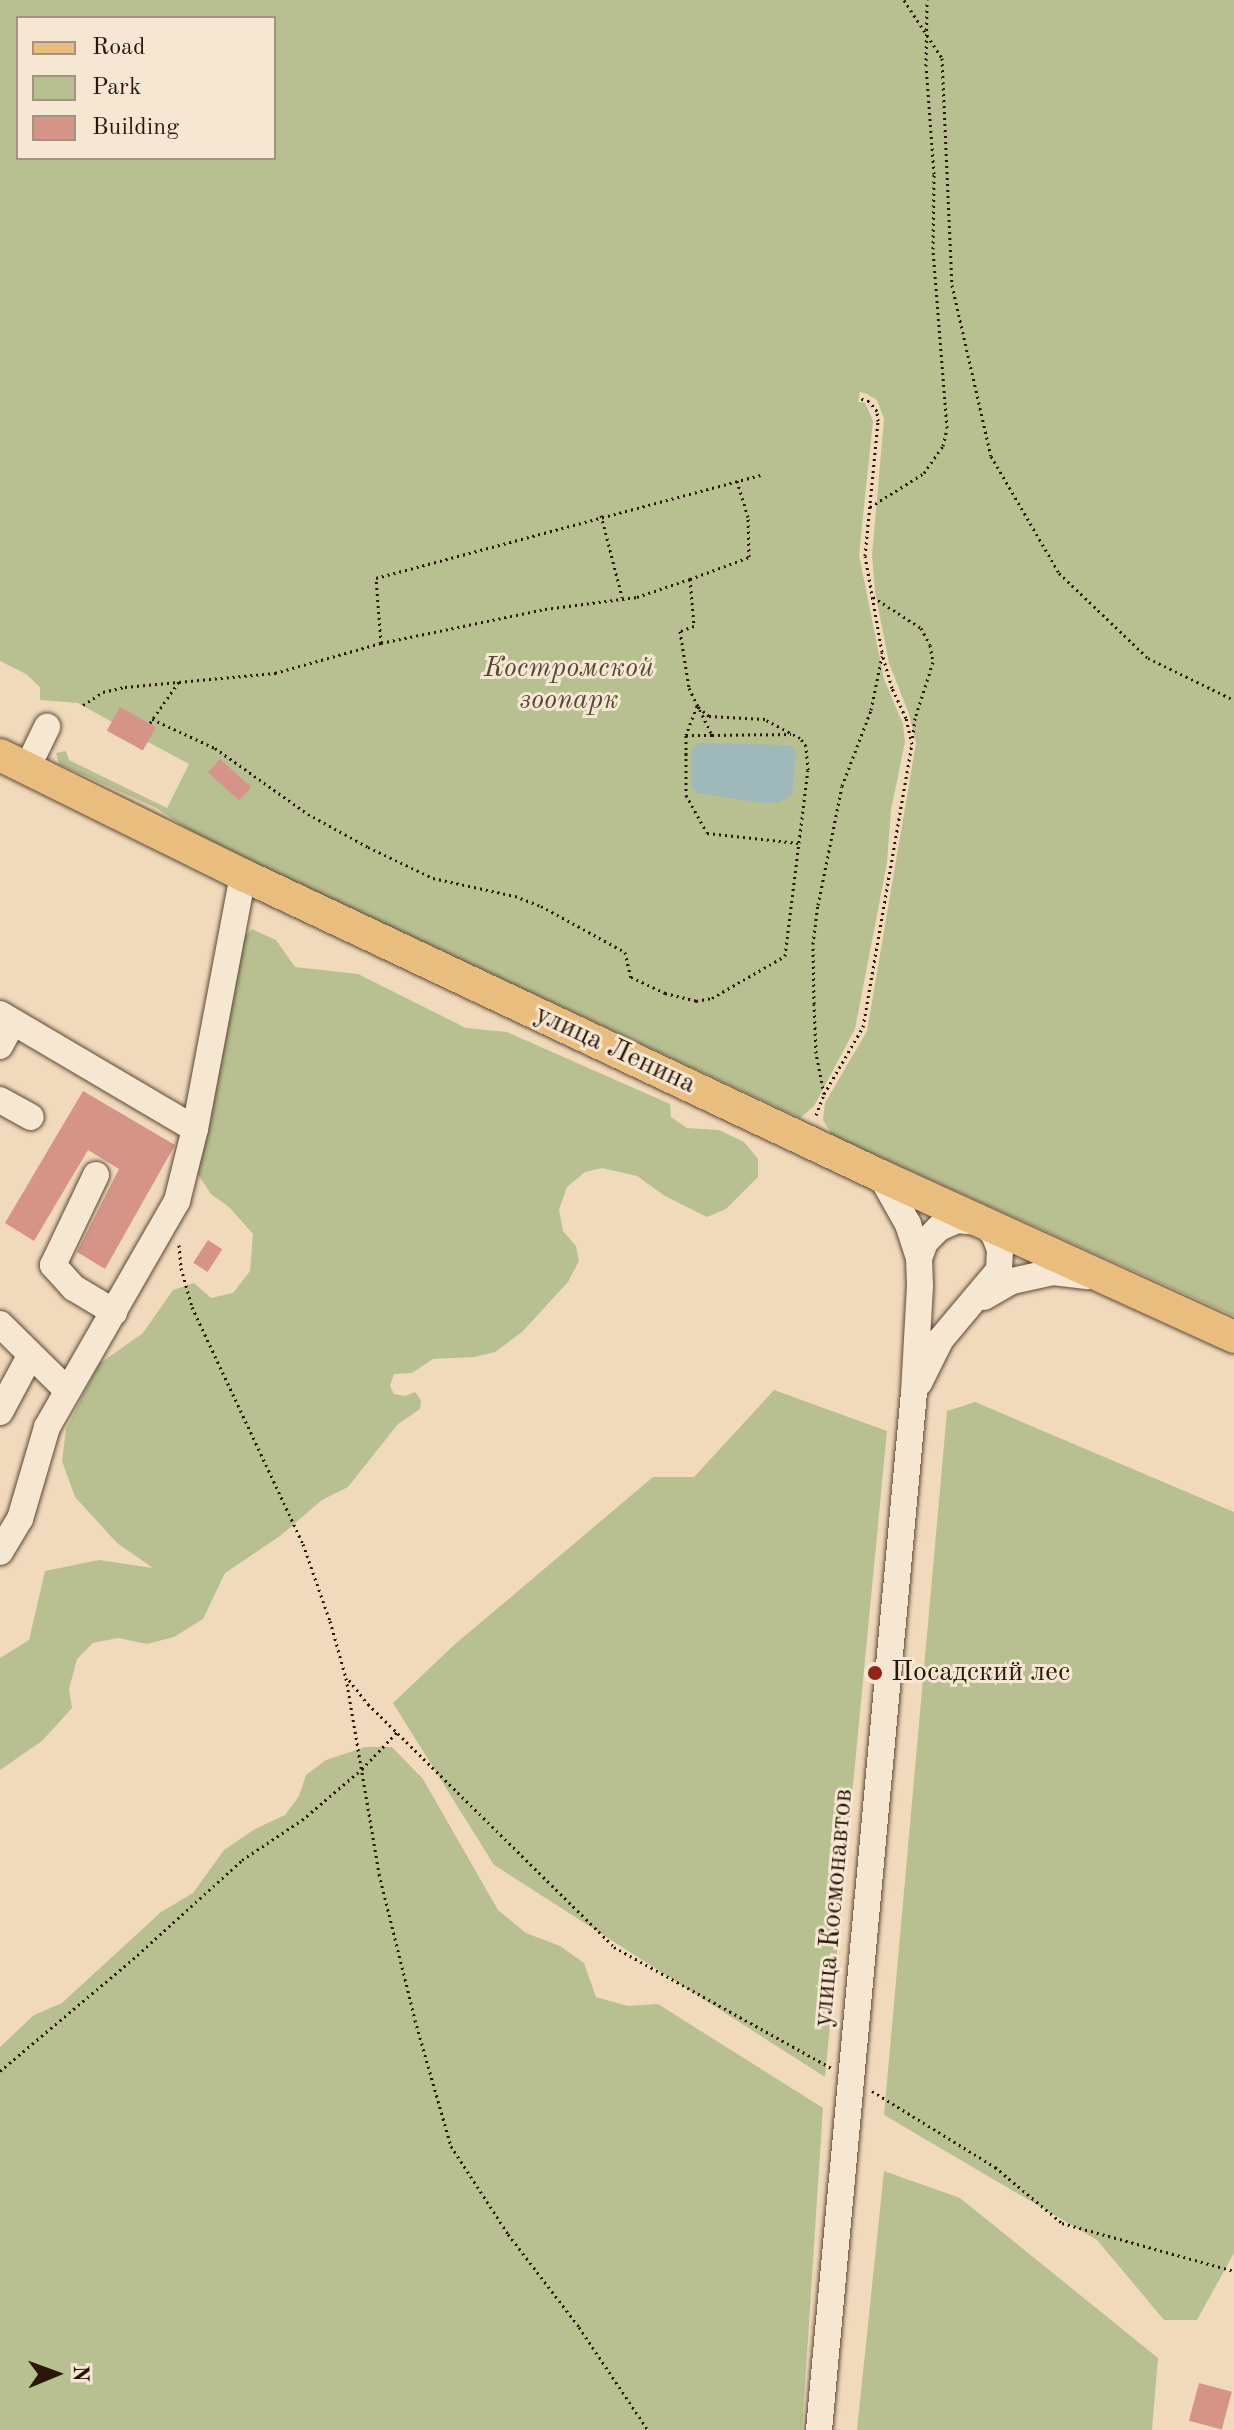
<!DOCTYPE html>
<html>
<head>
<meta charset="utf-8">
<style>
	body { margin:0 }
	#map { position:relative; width:1234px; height:2430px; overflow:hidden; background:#f1dabb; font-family:"Old Standard TT",serif }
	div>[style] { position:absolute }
	.green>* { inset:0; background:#b8c091 }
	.water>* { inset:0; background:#9fb8ba }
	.building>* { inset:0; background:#d69488; transform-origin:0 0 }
	.path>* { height:3px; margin-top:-1.5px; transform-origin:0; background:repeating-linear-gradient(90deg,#2b1609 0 2px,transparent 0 6px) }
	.roads { filter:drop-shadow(0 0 2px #5c4736) drop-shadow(0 0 2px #5c4736) }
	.minor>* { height:26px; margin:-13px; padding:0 13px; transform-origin:13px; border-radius:13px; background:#f6e7d3 }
	.major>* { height:32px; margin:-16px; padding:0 16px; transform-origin:16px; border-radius:16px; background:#e8bd7e }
	.dots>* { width:22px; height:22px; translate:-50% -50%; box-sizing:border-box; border:4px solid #f6e7d3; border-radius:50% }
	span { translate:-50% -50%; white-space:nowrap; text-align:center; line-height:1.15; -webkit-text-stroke:6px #f6e7d3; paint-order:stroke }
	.park-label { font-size:28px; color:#554932; font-style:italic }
	.street-label { font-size:28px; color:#2b1609 }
	.poi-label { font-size:28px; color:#2b1609 }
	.left { translate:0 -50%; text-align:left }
	.legend { position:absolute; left:16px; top:16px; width:260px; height:144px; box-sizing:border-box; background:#f6e7d3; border:2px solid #a59382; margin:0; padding:10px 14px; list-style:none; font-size:24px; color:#2b1609 }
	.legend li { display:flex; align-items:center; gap:16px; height:40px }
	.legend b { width:40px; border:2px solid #a59382 }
	.north { position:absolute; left:16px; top:2334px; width:80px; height:80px; -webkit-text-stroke:6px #f6e7d3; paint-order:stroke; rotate:89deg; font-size:22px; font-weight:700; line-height:32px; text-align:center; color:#2b1609 }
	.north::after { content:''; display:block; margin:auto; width:28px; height:36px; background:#2b1609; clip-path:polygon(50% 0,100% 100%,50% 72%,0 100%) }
</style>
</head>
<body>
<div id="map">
	<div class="green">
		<div style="clip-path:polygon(evenodd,0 0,1234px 0,1234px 1316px,832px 1135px,823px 1120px,825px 1103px,867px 1031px,916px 743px,909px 714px,889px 663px,875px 592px,872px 555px,884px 419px,877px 400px,867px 394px,860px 392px,858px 402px,865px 403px,873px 421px,859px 555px,884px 679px,903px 724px,905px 742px,891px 810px,887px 863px,855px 1029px,814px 1106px,800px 1118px,287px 878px,191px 831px,156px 808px,59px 764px,56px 753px,66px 751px,69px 760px,167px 808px,189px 764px,148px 742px,143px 750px,107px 731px,112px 722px,78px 703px,40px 700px,40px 687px,26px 674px,0 661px,0 0,18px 18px,274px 18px,274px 158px,18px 158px,18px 18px)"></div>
		<div style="clip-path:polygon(252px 929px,276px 940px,295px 967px,358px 974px,466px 1028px,507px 1032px,670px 1104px,671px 1117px,687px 1128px,719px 1130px,744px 1142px,758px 1159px,758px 1177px,726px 1209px,707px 1217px,665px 1196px,637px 1176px,602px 1168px,585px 1172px,567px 1187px,559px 1210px,563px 1231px,576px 1246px,579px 1261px,568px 1282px,522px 1332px,495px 1352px,475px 1357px,433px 1359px,412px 1373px,394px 1374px,390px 1386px,394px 1394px,405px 1396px,415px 1392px,421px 1400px,420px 1409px,398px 1424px,348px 1487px,322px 1500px,280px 1536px,225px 1573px,203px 1619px,174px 1637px,147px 1644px,118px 1638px,93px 1643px,77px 1659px,69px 1689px,72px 1708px,42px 1741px,0 1770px,0 1658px,29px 1640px,45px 1571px,99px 1560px,153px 1568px,117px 1543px,75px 1497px,62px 1461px,66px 1429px,99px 1364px,143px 1333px,173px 1290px,194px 1283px,211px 1298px,233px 1293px,250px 1271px,253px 1234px,229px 1207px,211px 1194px,197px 1173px,237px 944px)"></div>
		<div style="clip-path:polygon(774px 1390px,887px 1431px,825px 2077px,494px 1865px,393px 1703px,454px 1645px,653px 1477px,694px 1477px)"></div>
		<div style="clip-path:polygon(975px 1402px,1234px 1512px,1234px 2253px,1197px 2320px,1164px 2320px,1097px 2240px,884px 2115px,947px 1411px)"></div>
		<div style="clip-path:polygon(365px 1747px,392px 1747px,423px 1779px,498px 1910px,526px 1933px,560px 1946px,584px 1963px,596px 1997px,628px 2006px,658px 2004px,823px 2108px,802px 2430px,0 2430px,0 2047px,34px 2015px,62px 2003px,161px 1912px,193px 1893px,224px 1850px,255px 1829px,285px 1815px,299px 1796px,306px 1775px,326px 1760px)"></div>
		<div style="clip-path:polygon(884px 2171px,960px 2198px,1158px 2358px,1152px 2430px,857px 2430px)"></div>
	</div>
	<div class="water">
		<div style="clip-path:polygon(698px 743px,791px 745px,796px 752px,792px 795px,780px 802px,762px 803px,697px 793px,691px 785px,691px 751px)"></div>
	</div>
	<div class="building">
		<div style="left:120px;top:707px;width:41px;height:27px;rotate:29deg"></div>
		<div style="left:220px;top:759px;width:42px;height:18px;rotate:42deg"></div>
		<div style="clip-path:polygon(83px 1091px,175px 1145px,105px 1269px,77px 1252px,119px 1169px,88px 1150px,34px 1241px,5px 1223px)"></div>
		<div style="left:208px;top:1240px;width:17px;height:27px;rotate:33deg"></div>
		<div style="left:1199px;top:2383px;width:34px;height:39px;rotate:15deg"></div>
	</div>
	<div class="path">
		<div style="left:904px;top:0;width:69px;rotate:56.8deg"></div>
		<div style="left:942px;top:58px;width:227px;rotate:87.5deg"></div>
		<div style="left:952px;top:285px;width:175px;rotate:77.2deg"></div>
		<div style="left:991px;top:456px;width:135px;rotate:59.8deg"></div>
		<div style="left:1059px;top:573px;width:123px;rotate:43.7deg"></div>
		<div style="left:1148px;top:658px;width:96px;rotate:26deg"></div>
		<div style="left:870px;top:507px;width:64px;rotate:-32.2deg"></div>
		<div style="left:924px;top:473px;width:33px;rotate:-55deg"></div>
		<div style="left:943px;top:446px;width:18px;rotate:-77deg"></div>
		<div style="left:947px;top:428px;width:180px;rotate:-94.5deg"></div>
		<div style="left:933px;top:249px;width:75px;rotate:-89.2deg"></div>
		<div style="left:934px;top:174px;width:108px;rotate:-94.2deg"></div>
		<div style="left:926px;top:66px;width:66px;rotate:-89.1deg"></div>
		<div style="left:601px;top:515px;width:85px;rotate:75.6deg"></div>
		<div style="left:690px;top:579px;width:63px;rotate:-20.4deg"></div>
		<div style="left:749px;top:557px;width:40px;rotate:-91.4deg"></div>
		<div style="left:748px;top:517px;width:38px;rotate:-107deg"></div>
		<div style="left:873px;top:597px;width:57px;rotate:32.9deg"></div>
		<div style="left:921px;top:628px;width:19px;rotate:62deg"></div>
		<div style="left:930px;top:645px;width:17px;rotate:80deg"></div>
		<div style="left:933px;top:662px;width:59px;rotate:107.8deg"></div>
		<div style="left:915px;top:718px;width:23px;rotate:97deg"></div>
		<div style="left:381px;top:643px;width:65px;rotate:-94.4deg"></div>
		<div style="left:376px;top:578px;width:401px;rotate:-15deg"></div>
		<div style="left:83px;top:705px;width:24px;rotate:-33deg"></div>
		<div style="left:103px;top:692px;width:23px;rotate:-13deg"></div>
		<div style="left:125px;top:687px;width:151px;rotate:-5.3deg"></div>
		<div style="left:275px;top:673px;width:110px;rotate:-15.8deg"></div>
		<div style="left:381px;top:643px;width:167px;rotate:-11.7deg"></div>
		<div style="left:545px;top:609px;width:93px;rotate:-7.4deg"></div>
		<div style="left:637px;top:597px;width:56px;rotate:-18.8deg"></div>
		<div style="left:690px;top:579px;width:47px;rotate:85.1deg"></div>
		<div style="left:694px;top:626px;width:15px;rotate:160deg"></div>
		<div style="left:680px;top:631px;width:58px;rotate:81deg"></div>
		<div style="left:689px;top:688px;width:52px;rotate:63.9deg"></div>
		<div style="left:712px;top:735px;width:79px;rotate:-0.7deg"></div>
		<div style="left:152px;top:719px;width:69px;rotate:24.7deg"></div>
		<div style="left:215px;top:748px;width:114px;rotate:35.4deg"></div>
		<div style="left:308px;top:814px;width:68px;rotate:28.8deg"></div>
		<div style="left:368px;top:847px;width:72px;rotate:25.5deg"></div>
		<div style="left:433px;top:878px;width:84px;rotate:12.4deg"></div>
		<div style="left:515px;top:896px;width:28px;rotate:21deg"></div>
		<div style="left:541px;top:906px;width:96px;rotate:28.7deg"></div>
		<div style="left:625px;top:952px;width:26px;rotate:77deg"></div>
		<div style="left:631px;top:977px;width:38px;rotate:25deg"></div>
		<div style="left:665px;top:993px;width:32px;rotate:14deg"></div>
		<div style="left:696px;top:1001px;width:16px;rotate:-11deg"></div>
		<div style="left:712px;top:998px;width:84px;rotate:-29.9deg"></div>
		<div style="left:785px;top:956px;width:187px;rotate:-83deg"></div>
		<div style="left:808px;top:770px;width:24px;rotate:-95deg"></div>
		<div style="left:806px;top:746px;width:10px;rotate:-127deg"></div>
		<div style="left:800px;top:738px;width:40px;rotate:-152deg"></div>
		<div style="left:765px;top:719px;width:56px;rotate:-176.9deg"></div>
		<div style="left:709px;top:716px;width:16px;rotate:-140deg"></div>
		<div style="left:697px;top:706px;width:31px;rotate:111deg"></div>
		<div style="left:686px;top:735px;width:26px"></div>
		<div style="left:150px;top:723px;width:52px;rotate:-55.1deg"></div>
		<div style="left:686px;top:735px;width:60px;rotate:90deg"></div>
		<div style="left:686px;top:795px;width:43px;rotate:61.1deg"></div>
		<div style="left:707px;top:833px;width:92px;rotate:6.3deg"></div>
		<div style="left:824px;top:1094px;width:42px;rotate:-101deg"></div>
		<div style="left:816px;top:1053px;width:49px;rotate:-92.3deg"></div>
		<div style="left:814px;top:1004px;width:60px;rotate:-91deg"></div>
		<div style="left:813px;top:944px;width:39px;rotate:-83deg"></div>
		<div style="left:818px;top:905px;width:121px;rotate:-78.6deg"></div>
		<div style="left:842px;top:786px;width:81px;rotate:-69.1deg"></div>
		<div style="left:871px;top:710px;width:55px;rotate:-78.5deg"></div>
		<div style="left:816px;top:1115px;width:22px;rotate:-69deg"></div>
		<div style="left:824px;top:1094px;width:78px;rotate:-59.8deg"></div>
		<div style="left:863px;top:1027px;width:287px;rotate:-80.2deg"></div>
		<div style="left:912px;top:744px;width:27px;rotate:-103deg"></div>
		<div style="left:906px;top:718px;width:33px;rotate:-115deg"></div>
		<div style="left:892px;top:688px;width:37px;rotate:-106deg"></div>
		<div style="left:882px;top:652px;width:97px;rotate:-100deg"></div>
		<div style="left:865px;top:556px;width:136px;rotate:-84.5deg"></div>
		<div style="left:878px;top:421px;width:10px;rotate:-96deg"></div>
		<div style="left:877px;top:411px;width:13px;rotate:-129deg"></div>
		<div style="left:869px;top:401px;width:10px;rotate:-163deg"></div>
		<div style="left:179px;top:1245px;width:23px;rotate:85deg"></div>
		<div style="left:181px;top:1268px;width:41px;rotate:74.2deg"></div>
		<div style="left:192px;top:1307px;width:262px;rotate:64.9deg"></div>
		<div style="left:303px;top:1544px;width:82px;rotate:70.7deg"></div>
		<div style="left:330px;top:1621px;width:59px;rotate:74.3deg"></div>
		<div style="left:346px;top:1678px;width:199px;rotate:80.4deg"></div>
		<div style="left:379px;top:1874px;width:150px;rotate:76.1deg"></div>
		<div style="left:415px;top:2020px;width:131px;rotate:74.1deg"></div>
		<div style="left:451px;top:2146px;width:105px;rotate:57.1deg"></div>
		<div style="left:508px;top:2234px;width:117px;rotate:52.6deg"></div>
		<div style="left:579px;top:2327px;width:124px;rotate:56.2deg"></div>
		<div style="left:349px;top:1680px;width:31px;rotate:52deg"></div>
		<div style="left:368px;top:1704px;width:346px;rotate:44.6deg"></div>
		<div style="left:614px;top:1947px;width:248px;rotate:29.1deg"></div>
		<div style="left:0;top:2071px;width:174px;rotate:-40.1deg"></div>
		<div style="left:133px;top:1959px;width:147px;rotate:-42.2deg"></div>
		<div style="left:242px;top:1860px;width:72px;rotate:-33.7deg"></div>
		<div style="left:302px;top:1820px;width:79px;rotate:-40.4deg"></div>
		<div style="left:362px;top:1769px;width:52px;rotate:-46.5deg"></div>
		<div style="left:872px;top:2091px;width:145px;rotate:31.7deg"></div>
		<div style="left:995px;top:2167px;width:87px;rotate:39.9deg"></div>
		<div style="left:1062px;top:2223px;width:179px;rotate:15.6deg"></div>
	</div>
	<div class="roads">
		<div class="minor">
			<div style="left:27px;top:768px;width:46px;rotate:-64deg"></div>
			<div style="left:0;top:1014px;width:226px;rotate:30.5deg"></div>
			<div style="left:0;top:1046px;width:27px;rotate:-62deg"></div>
			<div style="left:0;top:1100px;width:35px;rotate:29deg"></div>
			<div style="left:96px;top:1175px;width:100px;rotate:115.5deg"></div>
			<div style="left:53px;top:1265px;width:31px;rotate:48deg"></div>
			<div style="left:74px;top:1288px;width:47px;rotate:31deg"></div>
			<div style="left:919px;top:1258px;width:17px;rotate:-69deg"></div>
			<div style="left:925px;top:1242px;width:20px;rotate:-45deg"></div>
			<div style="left:939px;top:1228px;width:20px;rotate:-24deg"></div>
			<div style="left:957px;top:1220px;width:25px;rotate:5deg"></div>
			<div style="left:982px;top:1222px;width:17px;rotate:45deg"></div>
			<div style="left:994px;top:1234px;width:17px;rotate:69deg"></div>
			<div style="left:1000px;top:1250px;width:20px;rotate:93deg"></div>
			<div style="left:999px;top:1270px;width:90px;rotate:130deg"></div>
			<div style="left:941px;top:1339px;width:49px;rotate:116.6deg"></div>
			<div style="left:984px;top:1297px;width:32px;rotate:-30deg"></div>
			<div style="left:1012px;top:1281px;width:42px;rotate:-12.4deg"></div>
			<div style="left:1053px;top:1272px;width:34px;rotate:7deg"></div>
			<div style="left:0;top:1324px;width:95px;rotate:44.6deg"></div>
			<div style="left:0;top:1412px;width:64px;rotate:-61.8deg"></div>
			<div style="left:0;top:1552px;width:39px;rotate:-59deg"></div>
			<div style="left:20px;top:1519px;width:96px;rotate:-73.6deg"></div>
			<div style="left:47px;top:1427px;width:261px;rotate:-60.1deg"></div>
			<div style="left:177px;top:1201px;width:74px;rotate:-76deg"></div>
			<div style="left:195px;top:1129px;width:258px;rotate:-79.3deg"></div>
			<div style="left:819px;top:2430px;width:1041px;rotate:-84.77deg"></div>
			<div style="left:914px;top:1393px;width:107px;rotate:-86.8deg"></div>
			<div style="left:920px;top:1286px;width:28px;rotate:-92deg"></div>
			<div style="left:919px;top:1258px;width:36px;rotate:-108deg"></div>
			<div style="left:908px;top:1224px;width:55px;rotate:-119.4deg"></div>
		</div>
		<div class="major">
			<div style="left:0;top:755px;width:271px;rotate:26.3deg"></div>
			<div style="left:243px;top:875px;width:705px;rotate:25.26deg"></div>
			<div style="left:881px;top:1176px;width:388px;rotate:24.5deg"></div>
		</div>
	</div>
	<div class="dots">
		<div style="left:875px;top:1673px;background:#8f2418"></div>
	</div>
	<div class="park-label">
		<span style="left:569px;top:685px">Костромской<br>зоопарк</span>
	</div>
	<div class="street-label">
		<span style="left:615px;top:1050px;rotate:25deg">улица Ленина</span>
		<span style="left:834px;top:1908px;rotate:-85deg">улица Космонавтов</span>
	</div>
	<div class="poi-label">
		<span class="left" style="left:891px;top:1673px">Посадский лес</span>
	</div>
	<ul class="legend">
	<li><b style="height:10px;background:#e8bd7e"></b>Road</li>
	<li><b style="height:22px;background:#b8c091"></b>Park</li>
	<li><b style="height:22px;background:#d69488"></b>Building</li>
	</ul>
	<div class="north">N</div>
</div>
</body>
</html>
